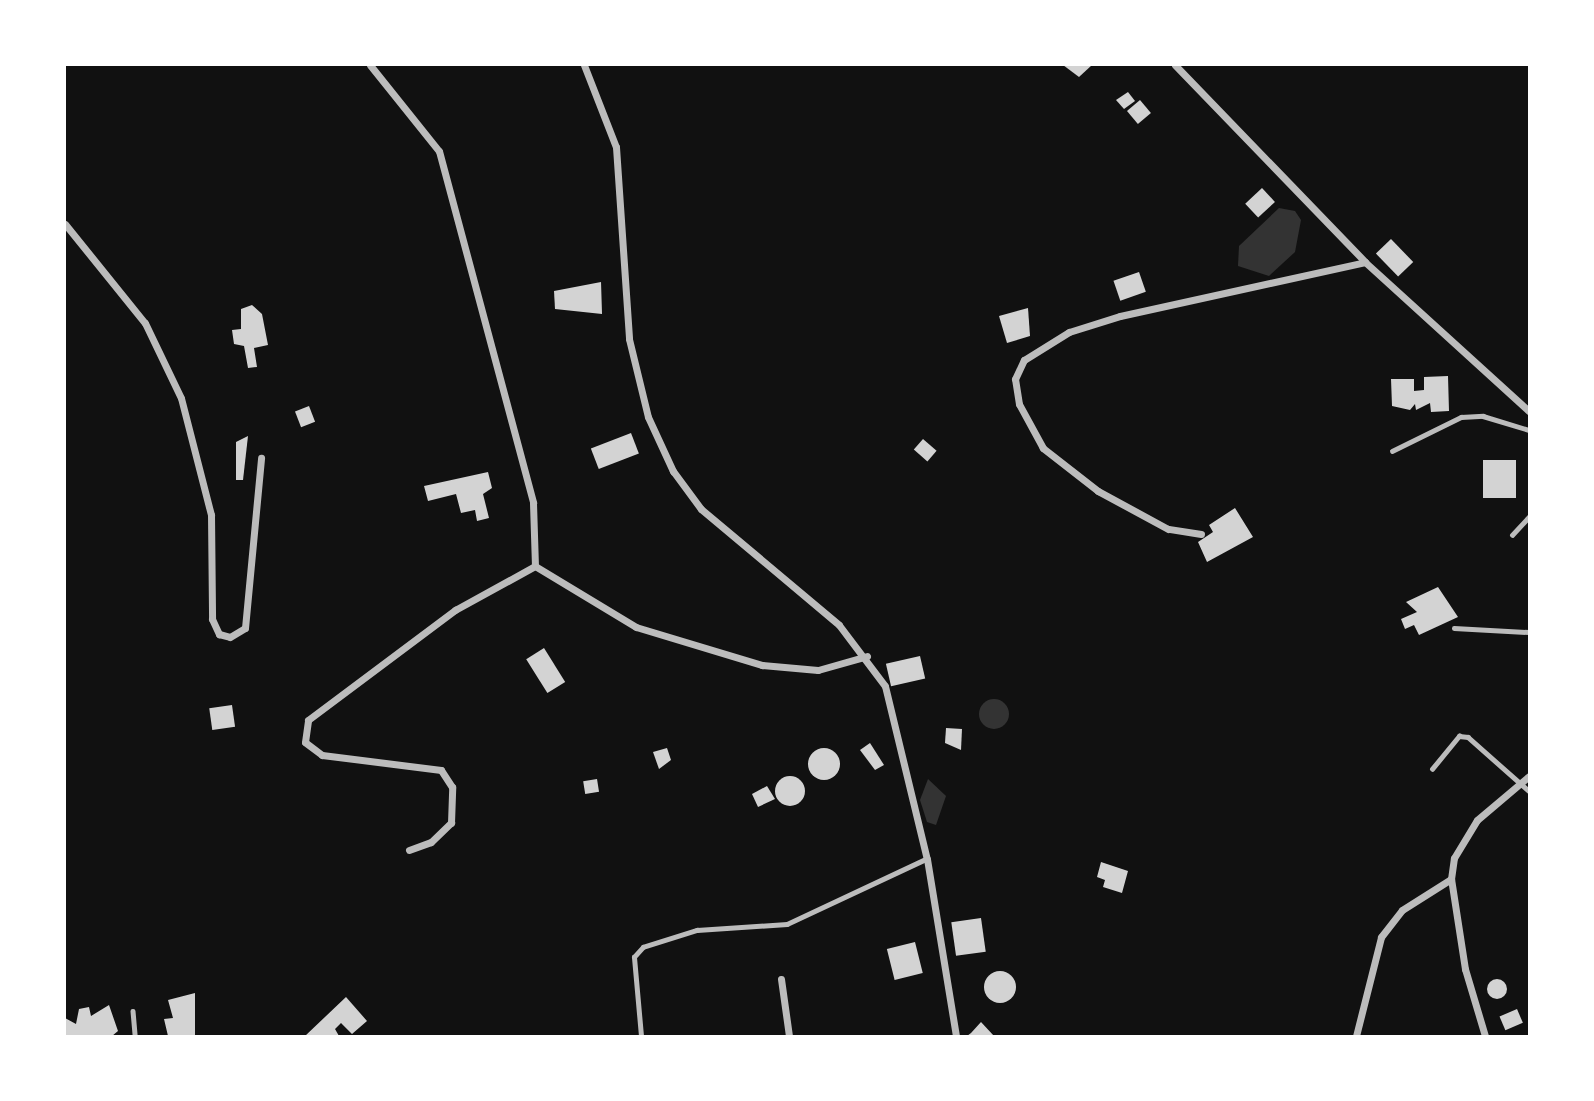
<!DOCTYPE html>
<html>
<head>
<meta charset="utf-8">
<style>
	body { margin:0 }
	#map { position:relative; width:1594px; height:1101px; overflow:hidden; background:#111; font-family:"Space Grotesk",sans-serif }
	div>[style] { position:absolute }
	.water>* { inset:0; background:#333 }
	.round { border-radius:50% }
	.building>* { inset:0; background:#d3d3d3; transform-origin:0 0 }
	.service>* { height:4.5px; margin:-2.25px; padding:0 2.25px; transform-origin:2.25px; border-radius:2.25px; background:#bcbcbc }
	.minor>* { height:7px; margin:-3.5px; padding:0 3.5px; transform-origin:3.5px; border-radius:3.5px; background:#bcbcbc }
	span { translate:-50% -50%; white-space:nowrap; text-align:center; line-height:1.15; -webkit-text-stroke:5px #fff; paint-order:stroke }
	.frame { position:absolute; inset:0; border:66px solid #fff; pointer-events:none }
</style>
</head>
<body>
<div id="map">
	<div class="water">
		<div style="clip-path:polygon(1279px 208px,1295px 211px,1301px 220px,1295px 252px,1269px 276px,1238px 266px,1239px 246px)"></div>
		<div class="round" style="left:979px;top:699px;width:30px;height:30px"></div>
		<div style="clip-path:polygon(928px 779px,946px 796px,936px 825px,927px 822px,920px 800px)"></div>
	</div>
	<div class="building">
		<div style="clip-path:polygon(1063px 65px,1092px 65px,1079px 77px)"></div>
		<div style="clip-path:polygon(1128px 92px,1135px 101px,1124px 109px,1116px 100px)"></div>
		<div style="left:1140px;top:100px;width:17px;height:17px;rotate:50deg"></div>
		<div style="left:1262px;top:188px;width:19px;height:23px;rotate:47deg"></div>
		<div style="left:1391px;top:239px;width:32px;height:21px;rotate:46deg"></div>
		<div style="left:1139px;top:272px;width:21px;height:27px;rotate:71deg"></div>
		<div style="clip-path:polygon(601px 282px,602px 314px,555px 309px,554px 291px)"></div>
		<div style="clip-path:polygon(252px 305px,262px 314px,268px 345px,254px 348px,257px 367px,248px 368px,244px 346px,234px 344px,232px 330px,241px 329px,241px 309px)"></div>
		<div style="clip-path:polygon(1028px 308px,1030px 336px,1007px 343px,999px 316px)"></div>
		<div style="clip-path:polygon(1448px 376px,1449px 411px,1431px 412px,1430px 403px,1416px 410px,1415px 404px,1410px 410px,1392px 406px,1391px 379px,1414px 379px,1414px 391px,1424px 390px,1424px 377px)"></div>
		<div style="left:309px;top:406px;width:17px;height:15px;rotate:69deg"></div>
		<div style="left:631px;top:433px;width:22px;height:43px;rotate:69deg"></div>
		<div style="clip-path:polygon(248px 436px,243px 480px,236px 480px,236px 442px)"></div>
		<div style="left:923px;top:439px;width:18px;height:14px;rotate:41deg"></div>
		<div style="left:1483px;top:460px;width:33px;height:38px"></div>
		<div style="clip-path:polygon(488px 472px,492px 488px,483px 494px,489px 518px,477px 521px,475px 510px,461px 513px,456px 494px,428px 501px,424px 486px)"></div>
		<div style="clip-path:polygon(1235px 508px,1253px 537px,1207px 562px,1198px 542px,1213px 532px,1209px 525px)"></div>
		<div style="clip-path:polygon(1438px 587px,1458px 617px,1419px 635px,1414px 625px,1405px 629px,1401px 619px,1417px 612px,1406px 602px)"></div>
		<div style="left:544px;top:648px;width:40px;height:21px;rotate:58deg"></div>
		<div style="left:920px;top:656px;width:23px;height:35px;rotate:77deg"></div>
		<div style="left:232px;top:705px;width:22px;height:23px;rotate:82deg"></div>
		<div style="clip-path:polygon(946px 728px,962px 729px,961px 750px,945px 743px)"></div>
		<div style="clip-path:polygon(870px 743px,884px 765px,875px 770px,860px 750px)"></div>
		<div class="round" style="left:808px;top:748px;width:32px;height:32px"></div>
		<div style="clip-path:polygon(667px 748px,671px 760px,659px 769px,653px 752px)"></div>
		<div class="round" style="left:775px;top:776px;width:30px;height:30px"></div>
		<div style="left:597px;top:779px;width:13px;height:14px;rotate:81deg"></div>
		<div style="clip-path:polygon(767px 786px,775px 799px,758px 807px,752px 794px)"></div>
		<div style="clip-path:polygon(1101px 862px,1128px 871px,1122px 893px,1103px 887px,1105px 880px,1097px 877px)"></div>
		<div style="left:981px;top:918px;width:34px;height:30px;rotate:82deg"></div>
		<div style="left:915px;top:942px;width:32px;height:29px;rotate:76deg"></div>
		<div class="round" style="left:984px;top:971px;width:32px;height:32px"></div>
		<div class="round" style="left:1487px;top:979px;width:20px;height:20px"></div>
		<div style="clip-path:polygon(195px 993px,195px 1036px,168px 1036px,164px 1019px,173px 1018px,168px 1000px)"></div>
		<div style="clip-path:polygon(346px 997px,367px 1021px,352px 1034px,341px 1023px,335px 1029px,339px 1036px,305px 1036px)"></div>
		<div style="clip-path:polygon(109px 1005px,118px 1031px,112px 1036px,65px 1036px,65px 1018px,76px 1024px,79px 1009px,89px 1007px,91px 1016px)"></div>
		<div style="left:1517px;top:1009px;width:15px;height:19px;rotate:67deg"></div>
		<div style="clip-path:polygon(981px 1022px,994px 1036px,967px 1036px,971px 1033px)"></div>
	</div>
	<div class="service">
		<div style="left:1392px;top:451px;width:77px;rotate:-26.2deg"></div>
		<div style="left:1461px;top:417px;width:22px;rotate:-3deg"></div>
		<div style="left:1483px;top:416px;width:48px;rotate:16.9deg"></div>
		<div style="left:1512px;top:535px;width:25px;rotate:-47deg"></div>
		<div style="left:1454px;top:628px;width:75px;rotate:3.1deg"></div>
		<div style="left:1432px;top:769px;width:43px;rotate:-50.7deg"></div>
		<div style="left:1459px;top:736px;width:9px;rotate:6deg"></div>
		<div style="left:1468px;top:737px;width:81px;rotate:41.5deg"></div>
		<div style="left:133px;top:1011px;width:25px;rotate:85deg"></div>
		<div style="left:641px;top:1036px;width:79px;rotate:-95.1deg"></div>
		<div style="left:634px;top:957px;width:13px;rotate:-48deg"></div>
		<div style="left:643px;top:947px;width:57px;rotate:-17.5deg"></div>
		<div style="left:697px;top:930px;width:90px;rotate:-3.8deg"></div>
		<div style="left:787px;top:924px;width:153px;rotate:-25.1deg"></div>
	</div>
	<div class="minor">
		<div style="left:370px;top:65px;width:110px;rotate:51.3deg"></div>
		<div style="left:439px;top:151px;width:364px;rotate:75deg"></div>
		<div style="left:533px;top:503px;width:63px;rotate:88.2deg"></div>
		<div style="left:584px;top:65px;width:88px;rotate:68.7deg"></div>
		<div style="left:616px;top:147px;width:192px;rotate:86.1deg"></div>
		<div style="left:629px;top:339px;width:80px;rotate:76.3deg"></div>
		<div style="left:648px;top:417px;width:60px;rotate:65.2deg"></div>
		<div style="left:673px;top:471px;width:47px;rotate:53.6deg"></div>
		<div style="left:701px;top:509px;width:180px;rotate:40deg"></div>
		<div style="left:839px;top:625px;width:76px;rotate:53deg"></div>
		<div style="left:885px;top:686px;width:178px;rotate:76.4deg"></div>
		<div style="left:927px;top:859px;width:179px;rotate:80.7deg"></div>
		<div style="left:1175px;top:65px;width:274px;rotate:46deg"></div>
		<div style="left:1365px;top:262px;width:222px;rotate:42.3deg"></div>
		<div style="left:65px;top:224px;width:127px;rotate:51.1deg"></div>
		<div style="left:145px;top:323px;width:83px;rotate:64.4deg"></div>
		<div style="left:181px;top:398px;width:121px;rotate:75.6deg"></div>
		<div style="left:211px;top:515px;width:104px;rotate:89.4deg"></div>
		<div style="left:212px;top:619px;width:17px;rotate:65deg"></div>
		<div style="left:219px;top:634px;width:11px;rotate:15deg"></div>
		<div style="left:230px;top:637px;width:17px;rotate:-31deg"></div>
		<div style="left:245px;top:628px;width:171px;rotate:-84.6deg"></div>
		<div style="left:1201px;top:534px;width:33px;rotate:-171deg"></div>
		<div style="left:1168px;top:529px;width:80px;rotate:-151.5deg"></div>
		<div style="left:1098px;top:491px;width:70px;rotate:-142deg"></div>
		<div style="left:1043px;top:448px;width:50px;rotate:-118.6deg"></div>
		<div style="left:1019px;top:404px;width:25px;rotate:-99deg"></div>
		<div style="left:1015px;top:379px;width:21px;rotate:-65deg"></div>
		<div style="left:1024px;top:360px;width:53px;rotate:-31.9deg"></div>
		<div style="left:1069px;top:332px;width:53px;rotate:-17.4deg"></div>
		<div style="left:1120px;top:316px;width:251px;rotate:-12.4deg"></div>
		<div style="left:535px;top:566px;width:118px;rotate:31.1deg"></div>
		<div style="left:636px;top:627px;width:132px;rotate:16.8deg"></div>
		<div style="left:762px;top:665px;width:56px;rotate:5.1deg"></div>
		<div style="left:818px;top:670px;width:51px;rotate:-15.9deg"></div>
		<div style="left:409px;top:850px;width:23px;rotate:-20deg"></div>
		<div style="left:431px;top:842px;width:28px;rotate:-44deg"></div>
		<div style="left:451px;top:823px;width:36px;rotate:-88deg"></div>
		<div style="left:452px;top:787px;width:20px;rotate:-123deg"></div>
		<div style="left:441px;top:770px;width:120px;rotate:-172.8deg"></div>
		<div style="left:322px;top:755px;width:21px;rotate:-143deg"></div>
		<div style="left:305px;top:742px;width:22px;rotate:-82deg"></div>
		<div style="left:308px;top:720px;width:184px;rotate:-36.8deg"></div>
		<div style="left:455px;top:610px;width:91px;rotate:-28.8deg"></div>
		<div style="left:781px;top:979px;width:58px;rotate:82deg"></div>
		<div style="left:1356px;top:1036px;width:102px;rotate:-75.8deg"></div>
		<div style="left:1381px;top:937px;width:34px;rotate:-52deg"></div>
		<div style="left:1402px;top:910px;width:58px;rotate:-32.3deg"></div>
		<div style="left:1485px;top:1036px;width:70px;rotate:-106.6deg"></div>
		<div style="left:1465px;top:969px;width:91px;rotate:-98.8deg"></div>
		<div style="left:1451px;top:879px;width:21px;rotate:-82deg"></div>
		<div style="left:1454px;top:858px;width:44px;rotate:-58.8deg"></div>
		<div style="left:1477px;top:820px;width:68px;rotate:-40.2deg"></div>
	</div>
	<div class="frame"></div>
</div>
</body>
</html>
